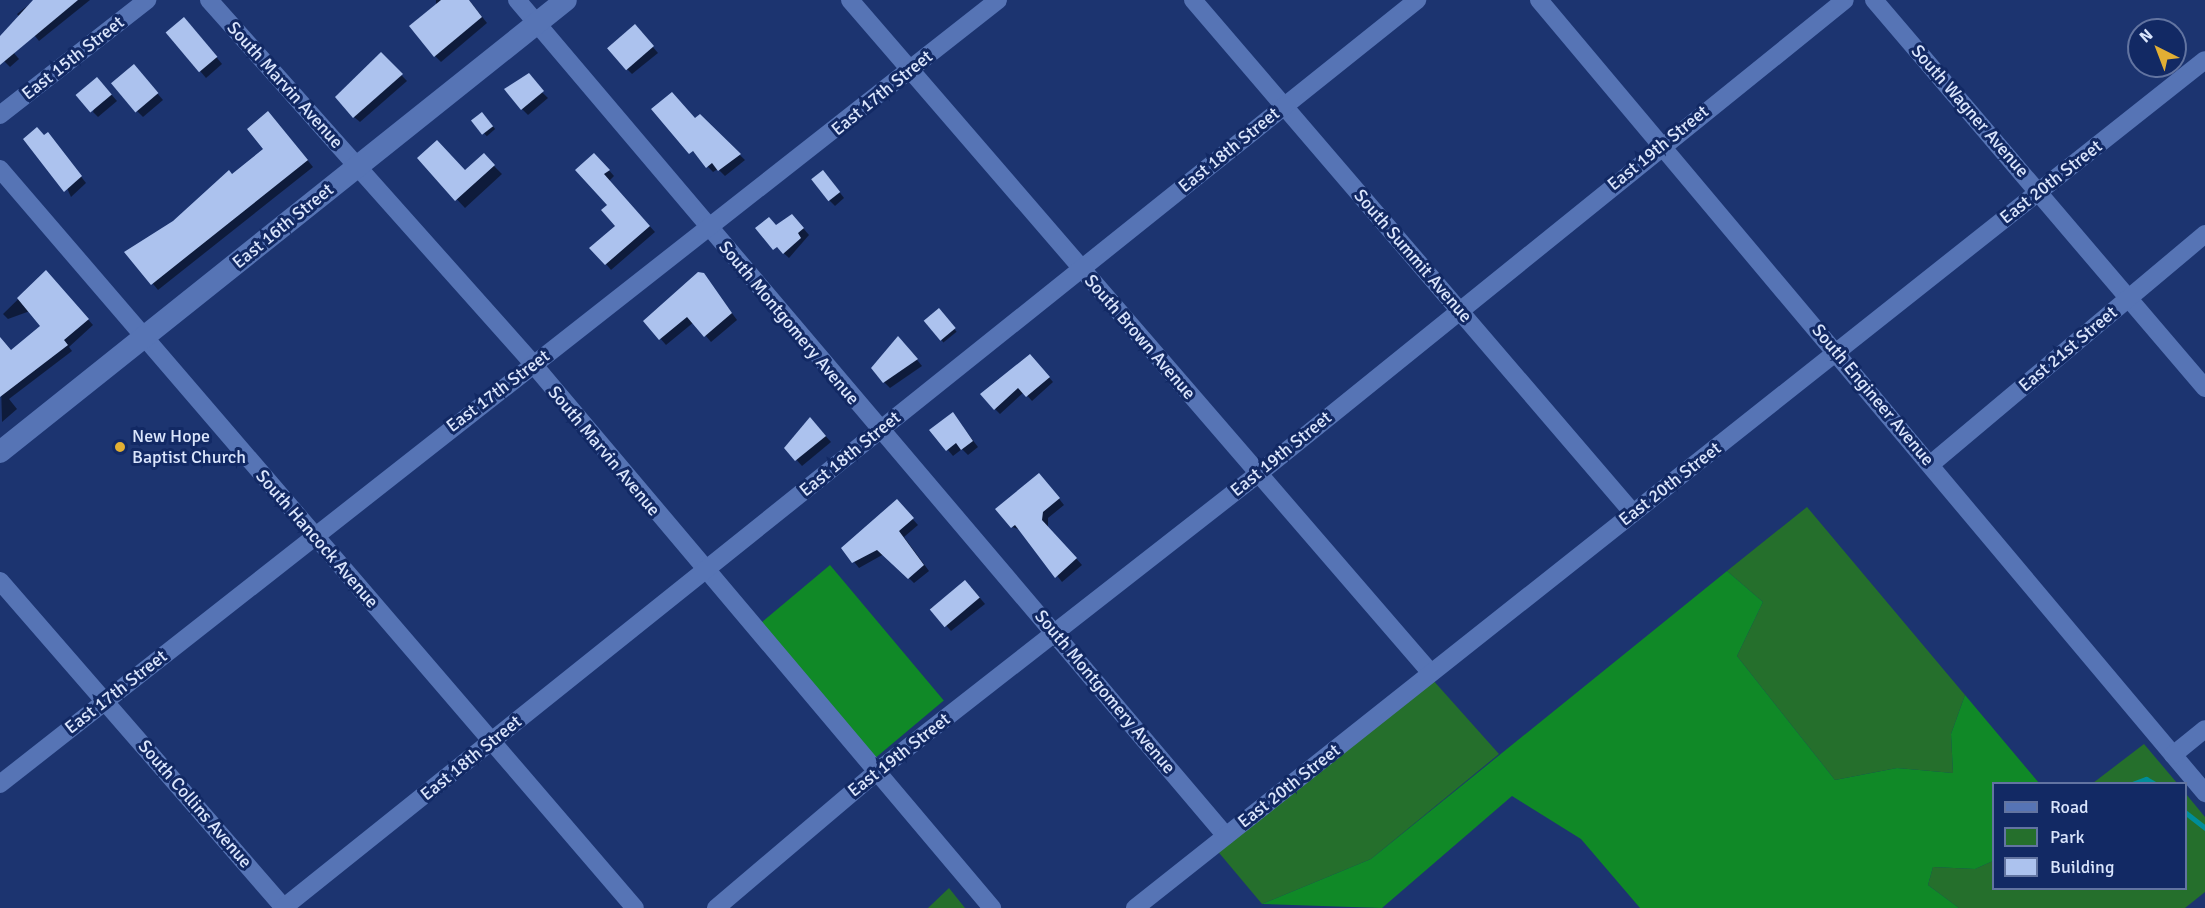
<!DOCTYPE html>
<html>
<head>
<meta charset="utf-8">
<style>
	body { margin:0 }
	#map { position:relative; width:2205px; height:908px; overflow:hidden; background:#1c3470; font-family:Signika,sans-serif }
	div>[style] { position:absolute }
	.green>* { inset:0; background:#256f2c }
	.forest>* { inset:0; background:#108927; transform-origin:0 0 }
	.shadow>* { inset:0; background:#0007; transform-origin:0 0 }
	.stream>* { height:5px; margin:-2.5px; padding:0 2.5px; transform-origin:2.5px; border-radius:2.5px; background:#008d99 }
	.building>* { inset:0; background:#acc2ee; transform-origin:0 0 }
	.minor>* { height:18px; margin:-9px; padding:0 9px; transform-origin:9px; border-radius:9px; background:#5674b5 }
	.tertiary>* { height:22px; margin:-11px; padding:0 11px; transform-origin:11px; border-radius:11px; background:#5674b5 }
	.dots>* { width:16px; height:16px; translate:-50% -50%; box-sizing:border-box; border:3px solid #122964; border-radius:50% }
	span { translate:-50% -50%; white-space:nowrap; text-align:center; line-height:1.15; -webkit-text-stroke:6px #122964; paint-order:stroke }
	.street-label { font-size:18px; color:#dae5fc }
	.poi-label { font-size:18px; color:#dae5fc }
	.left { translate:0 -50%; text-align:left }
	.legend { position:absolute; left:1992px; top:782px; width:195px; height:108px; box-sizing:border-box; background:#122964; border:2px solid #6274a1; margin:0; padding:8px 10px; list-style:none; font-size:18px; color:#dae5fc }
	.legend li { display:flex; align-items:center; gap:12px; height:30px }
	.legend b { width:30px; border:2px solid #6274a1 }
	.north { position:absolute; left:2127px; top:18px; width:60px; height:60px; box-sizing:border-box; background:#122964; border:2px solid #6274a1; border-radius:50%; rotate:318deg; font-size:16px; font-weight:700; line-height:24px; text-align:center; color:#dae5fc }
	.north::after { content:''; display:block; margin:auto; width:21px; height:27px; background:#e2af34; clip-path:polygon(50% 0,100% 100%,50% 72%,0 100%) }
</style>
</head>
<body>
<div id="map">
	<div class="green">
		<div style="clip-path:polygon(1807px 507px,1965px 695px,1951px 734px,1953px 773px,1897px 768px,1835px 780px,1737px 656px,1763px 602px,1727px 571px)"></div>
		<div style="clip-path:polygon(1432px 679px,1499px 754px,1371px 859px,1262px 904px,1215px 848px)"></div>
		<div style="clip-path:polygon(2144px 744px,2177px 783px,2093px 783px)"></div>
		<div style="clip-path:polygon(2186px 794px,2205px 817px,2205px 892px,2185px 908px,1959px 908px,1928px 885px,1933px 867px,1975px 869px,1993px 861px,1994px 888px,2186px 888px)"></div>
		<div style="clip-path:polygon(949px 888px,965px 908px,928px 908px)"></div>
	</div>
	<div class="forest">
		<div style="left:830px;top:565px;width:177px;height:96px;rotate:50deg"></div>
		<div style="clip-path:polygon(1727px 571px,1763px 602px,1737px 656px,1835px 780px,1897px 768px,1953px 773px,1951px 734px,1965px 695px,2039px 783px,1994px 784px,1993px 861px,1975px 869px,1933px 867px,1928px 885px,1959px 908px,1640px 908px,1581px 839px,1512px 796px,1382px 908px,1262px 904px,1371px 859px)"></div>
	</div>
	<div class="shadow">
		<div style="clip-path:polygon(35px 0,90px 0,39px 41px,17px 14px)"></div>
		<div style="clip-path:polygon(436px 0,469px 0,487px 23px,441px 62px,435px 56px)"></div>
		<div style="clip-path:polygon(190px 25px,222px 64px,206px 78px,168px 33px)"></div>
		<div style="clip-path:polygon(640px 32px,658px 53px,632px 74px,627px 69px)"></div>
		<div style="clip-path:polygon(0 37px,19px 59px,10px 67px,0 57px)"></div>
		<div style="clip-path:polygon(381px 54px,407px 81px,360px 122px,354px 117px)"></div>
		<div style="clip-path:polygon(139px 72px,163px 100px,143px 117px,137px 111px)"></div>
		<div style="clip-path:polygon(525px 76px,548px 98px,528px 115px,522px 109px)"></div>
		<div style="clip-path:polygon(103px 85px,117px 101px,98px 117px,93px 112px)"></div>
		<div style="clip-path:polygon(653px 110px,695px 120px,700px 116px,745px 160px,725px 176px,718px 169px,713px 172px)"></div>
		<div style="left:482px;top:114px;width:20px;height:11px;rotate:49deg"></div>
		<div style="clip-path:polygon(274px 119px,313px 167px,158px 290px,127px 252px,174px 223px,265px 149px)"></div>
		<div style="clip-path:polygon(48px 134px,86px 183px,71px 197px,44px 137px)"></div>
		<div style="clip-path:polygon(419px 159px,465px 172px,492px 164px,502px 174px,465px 208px)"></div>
		<div style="clip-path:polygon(600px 160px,614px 176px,609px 181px,655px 232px,611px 270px,606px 264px,617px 226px)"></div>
		<div style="clip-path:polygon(828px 177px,844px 198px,835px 206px,829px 200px)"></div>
		<div style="clip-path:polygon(798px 222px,809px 235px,789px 258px,763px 234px)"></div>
		<div style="clip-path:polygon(46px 272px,93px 325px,69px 347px,72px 351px,9px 399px,17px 409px,2px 422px,0 348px,11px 351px,42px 327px,52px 303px,8px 319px,3px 314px)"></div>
		<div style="clip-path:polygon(703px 274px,737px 320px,711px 342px,694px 322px,666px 345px,645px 321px)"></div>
		<div style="left:939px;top:310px;width:28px;height:17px;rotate:51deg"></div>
		<div style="clip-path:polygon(904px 344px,922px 366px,890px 388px,884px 382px)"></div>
		<div style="clip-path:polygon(1035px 361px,1053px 382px,1032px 401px,1024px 392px,1000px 414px,995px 409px)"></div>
		<div style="clip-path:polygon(953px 414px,978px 447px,968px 455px,962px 449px,953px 456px,932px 431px)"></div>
		<div style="clip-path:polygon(810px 419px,831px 442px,802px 466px,786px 448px)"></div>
		<div style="clip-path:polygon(1045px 481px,1064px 505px,1048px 518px,1048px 527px,1082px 565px,1062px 582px,1021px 530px,1012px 527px)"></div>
		<div style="clip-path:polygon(902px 507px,918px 525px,904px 537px,929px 571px,914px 583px,884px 554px,859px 568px,843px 548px)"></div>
		<div style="clip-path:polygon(971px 587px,985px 604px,951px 631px,931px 608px)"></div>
	</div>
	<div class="stream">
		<div style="left:2132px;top:784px;width:15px;rotate:-20deg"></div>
		<div style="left:2146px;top:779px;width:10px;rotate:29deg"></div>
		<div style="left:2186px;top:813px;width:24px;rotate:38deg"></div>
	</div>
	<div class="building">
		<div style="clip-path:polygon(33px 0,78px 0,0 65px,0 36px)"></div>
		<div style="clip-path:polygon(441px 0,469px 0,482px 17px,434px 57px,409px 26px)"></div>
		<div style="left:184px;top:17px;width:52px;height:24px;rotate:50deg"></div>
		<div style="left:635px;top:24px;width:29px;height:37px;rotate:49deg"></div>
		<div style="clip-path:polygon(381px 52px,403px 74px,353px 118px,335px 97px)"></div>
		<div style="left:134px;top:64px;width:38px;height:30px;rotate:50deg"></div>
		<div style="clip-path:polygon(529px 73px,544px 91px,521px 110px,504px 89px)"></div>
		<div style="left:97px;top:77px;width:23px;height:28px;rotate:50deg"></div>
		<div style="clip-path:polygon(672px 92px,695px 118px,700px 114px,741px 154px,718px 171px,712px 163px,706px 168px,693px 151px,689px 154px,651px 109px)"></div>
		<div style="clip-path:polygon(268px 111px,308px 160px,151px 285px,124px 252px,173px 221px,229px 170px,232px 174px,263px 149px,247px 129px)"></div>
		<div style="left:482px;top:112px;width:18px;height:14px;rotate:52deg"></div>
		<div style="clip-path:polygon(37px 127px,44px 135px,48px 132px,82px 176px,64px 192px,23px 139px)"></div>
		<div style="clip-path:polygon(437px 140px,465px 170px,484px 153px,495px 165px,455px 201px,417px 158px)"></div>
		<div style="clip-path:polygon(594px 153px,610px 170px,604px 174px,650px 226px,605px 265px,589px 248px,615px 226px,601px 210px,607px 205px,575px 170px)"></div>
		<div style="left:823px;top:170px;width:28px;height:15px;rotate:52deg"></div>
		<div style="clip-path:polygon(792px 214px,804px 228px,798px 233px,801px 238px,783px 254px,777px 247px,773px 250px,755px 228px,769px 217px,776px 225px)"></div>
		<div style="clip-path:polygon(46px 270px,89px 319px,64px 340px,68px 345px,0 397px,0 337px,11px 350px,40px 326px,17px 298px)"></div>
		<div style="clip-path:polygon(698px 272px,704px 273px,732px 313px,704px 337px,687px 317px,659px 340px,643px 321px)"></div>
		<div style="left:939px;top:308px;width:26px;height:20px;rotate:50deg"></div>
		<div style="clip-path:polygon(898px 336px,918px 359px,883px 383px,871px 368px)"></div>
		<div style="clip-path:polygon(1030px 354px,1050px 377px,1026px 397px,1018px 388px,994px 410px,980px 394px)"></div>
		<div style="clip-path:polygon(953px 412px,973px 441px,961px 450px,956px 443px,946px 451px,929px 430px)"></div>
		<div style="clip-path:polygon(810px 417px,826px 436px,795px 461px,784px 448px)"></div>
		<div style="clip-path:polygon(1039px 473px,1060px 498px,1043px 512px,1042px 520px,1077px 558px,1055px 578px,1015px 525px,1011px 528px,995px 509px)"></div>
		<div style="clip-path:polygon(897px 499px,914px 518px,899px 531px,924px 565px,908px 579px,877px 550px,852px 563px,841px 548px)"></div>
		<div style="left:965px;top:580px;width:23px;height:46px;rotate:50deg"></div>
	</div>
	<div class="minor">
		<div style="left:209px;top:0;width:487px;rotate:48.3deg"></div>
		<div style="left:533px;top:364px;width:712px;rotate:49.84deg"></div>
		<div style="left:517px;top:0;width:1096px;rotate:49.7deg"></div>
		<div style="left:850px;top:0;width:889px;rotate:49.2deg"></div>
		<div style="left:1193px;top:0;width:676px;rotate:49.38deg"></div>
		<div style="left:1539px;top:0;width:1036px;rotate:49.97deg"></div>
		<div style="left:1874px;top:0;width:510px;rotate:49.53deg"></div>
		<div style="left:0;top:115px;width:187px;rotate:-38deg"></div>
		<div style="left:0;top:169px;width:974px;rotate:49.33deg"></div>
		<div style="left:1931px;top:464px;width:358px;rotate:-40deg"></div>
		<div style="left:0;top:581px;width:433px;rotate:49deg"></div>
		<div style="left:2173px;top:755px;width:41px;rotate:-39.1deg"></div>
		<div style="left:0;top:784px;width:1269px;rotate:-38.15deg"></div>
		<div style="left:283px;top:908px;width:1453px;rotate:-38.68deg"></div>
		<div style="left:716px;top:908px;width:214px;rotate:-40.3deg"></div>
		<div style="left:879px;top:770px;width:481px;rotate:-38deg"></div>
		<div style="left:1258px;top:474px;width:754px;rotate:-38.92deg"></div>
		<div style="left:1135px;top:908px;width:1365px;rotate:-38.4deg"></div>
	</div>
	<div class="tertiary">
		<div style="left:0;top:452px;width:724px;rotate:-38.61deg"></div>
	</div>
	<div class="dots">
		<div style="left:120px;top:447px;background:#e2af34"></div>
	</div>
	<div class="street-label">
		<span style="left:73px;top:58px;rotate:-38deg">East 15th Street</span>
		<span style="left:285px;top:85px;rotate:48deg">South Marvin Avenue</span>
		<span style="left:882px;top:93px;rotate:-39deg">East 17th Street</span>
		<span style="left:1970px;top:111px;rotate:49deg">South Wagner Avenue</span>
		<span style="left:1658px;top:148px;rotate:-39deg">East 19th Street</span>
		<span style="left:1229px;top:150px;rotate:-39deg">East 18th Street</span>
		<span style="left:2051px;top:182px;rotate:-38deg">East 20th Street</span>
		<span style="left:283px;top:226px;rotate:-39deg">East 16th Street</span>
		<span style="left:1413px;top:256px;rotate:49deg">South Summit Avenue</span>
		<span style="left:789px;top:323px;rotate:50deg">South Montgomery Avenue</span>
		<span style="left:1140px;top:337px;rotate:49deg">South Brown Avenue</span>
		<span style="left:2068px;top:349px;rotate:-40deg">East 21st Street</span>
		<span style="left:498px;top:391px;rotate:-37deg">East 17th Street</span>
		<span style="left:1873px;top:395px;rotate:50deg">South Engineer Avenue</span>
		<span style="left:604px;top:451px;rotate:50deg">South Marvin Avenue</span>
		<span style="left:850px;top:454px;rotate:-39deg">East 18th Street</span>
		<span style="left:1281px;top:454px;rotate:-39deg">East 19th Street</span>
		<span style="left:1670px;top:484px;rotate:-38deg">East 20th Street</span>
		<span style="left:317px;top:539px;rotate:49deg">South Hancock Avenue</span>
		<span style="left:116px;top:692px;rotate:-38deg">East 17th Street</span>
		<span style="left:1105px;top:692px;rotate:50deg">South Montgomery Avenue</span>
		<span style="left:899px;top:755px;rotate:-38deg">East 19th Street</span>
		<span style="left:471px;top:758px;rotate:-39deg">East 18th Street</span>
		<span style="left:1289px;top:786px;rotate:-38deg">East 20th Street</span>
		<span style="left:195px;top:804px;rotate:49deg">South Collins Avenue</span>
	</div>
	<div class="poi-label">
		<span class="left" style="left:132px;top:447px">New Hope<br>Baptist Church</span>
	</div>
	<ul class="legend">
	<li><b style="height:8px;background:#5674b5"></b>Road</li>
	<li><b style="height:16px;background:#256f2c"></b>Park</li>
	<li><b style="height:16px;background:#acc2ee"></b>Building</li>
	</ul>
	<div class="north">N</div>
</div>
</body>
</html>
